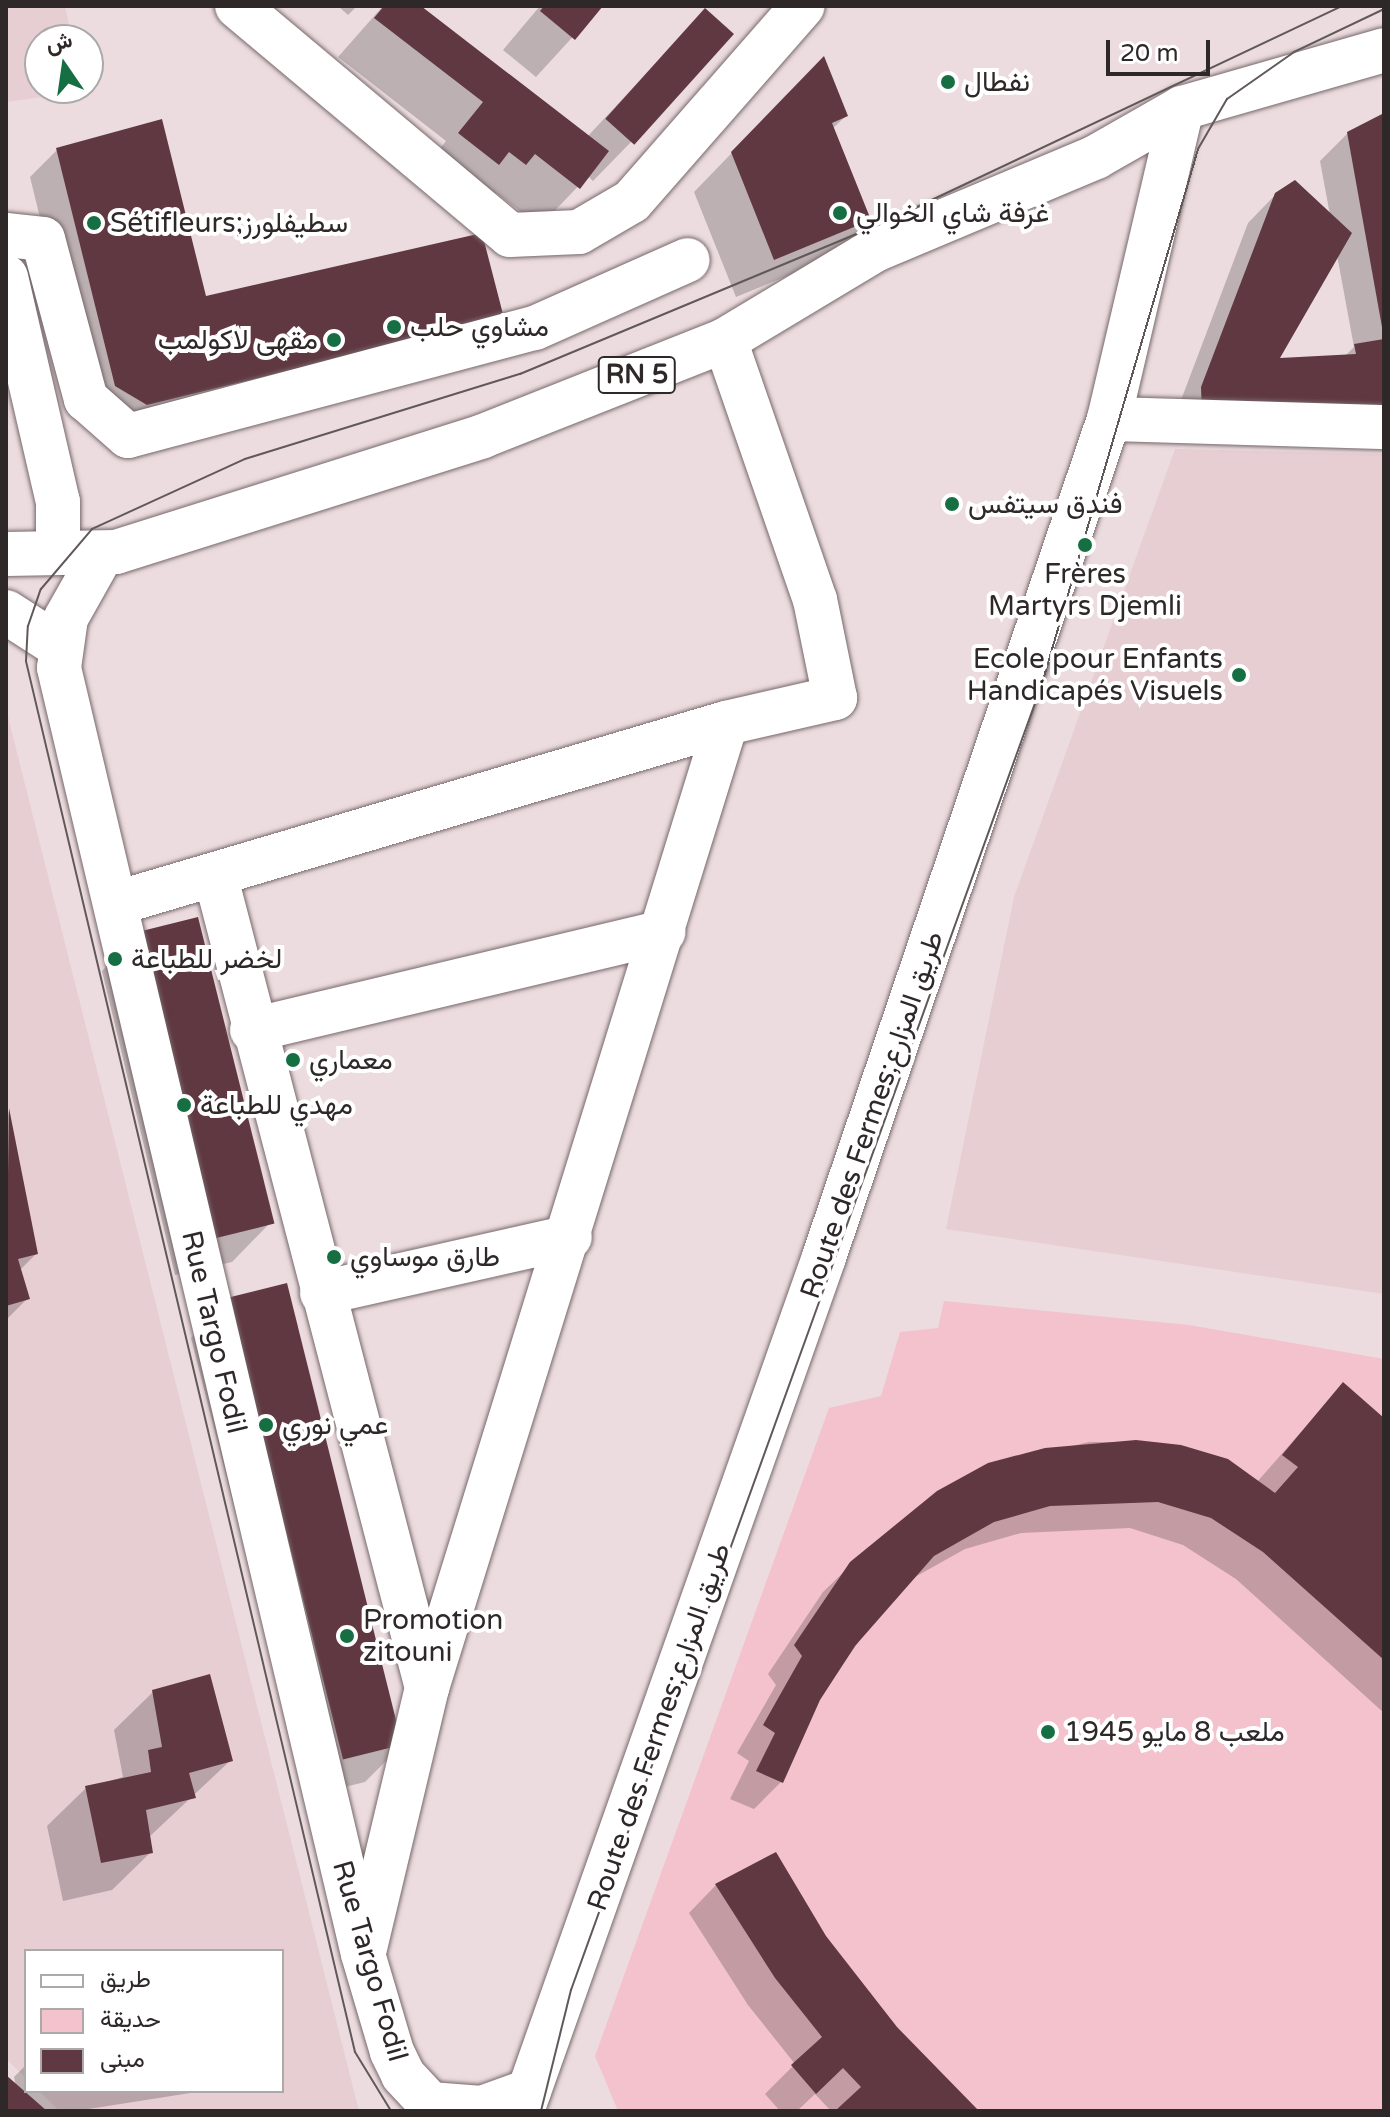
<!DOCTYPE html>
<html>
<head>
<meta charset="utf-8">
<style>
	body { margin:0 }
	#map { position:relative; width:1390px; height:2117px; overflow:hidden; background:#ecdcdf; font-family:"Varela Round",Vazirmatn,sans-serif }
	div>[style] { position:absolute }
	.built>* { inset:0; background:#e6ced3 }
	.green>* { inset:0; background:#f3c2cc }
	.shadow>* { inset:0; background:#0003 }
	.building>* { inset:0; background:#603841; transform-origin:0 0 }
	.roads { filter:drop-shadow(0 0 2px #76686b) drop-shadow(0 0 2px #76686b) }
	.minor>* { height:44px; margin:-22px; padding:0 22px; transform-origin:22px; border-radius:22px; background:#fff }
	.major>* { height:44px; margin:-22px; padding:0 22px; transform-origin:22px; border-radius:22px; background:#fff }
	.tram>* { height:2px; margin:-1px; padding:0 1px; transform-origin:1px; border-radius:1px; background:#605859 }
	.dots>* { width:22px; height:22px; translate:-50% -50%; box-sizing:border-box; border:4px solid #fff; border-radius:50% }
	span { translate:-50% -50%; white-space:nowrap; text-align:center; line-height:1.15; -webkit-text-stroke:8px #fff; paint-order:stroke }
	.shield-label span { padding:2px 6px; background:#fff; border:2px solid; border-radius:6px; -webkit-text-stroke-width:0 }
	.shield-label { font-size:26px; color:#2e2829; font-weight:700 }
	.poi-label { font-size:28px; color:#2e2829 }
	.left { translate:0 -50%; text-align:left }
	.right { translate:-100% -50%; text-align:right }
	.street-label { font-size:28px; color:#2e2829 }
	.frame { position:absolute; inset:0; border:8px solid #2e2829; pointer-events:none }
	.legend { position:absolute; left:24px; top:1949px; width:260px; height:144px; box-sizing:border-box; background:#fff; border:2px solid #aba9a9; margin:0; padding:10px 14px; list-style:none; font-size:24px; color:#2e2829 }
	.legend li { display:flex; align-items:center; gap:16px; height:40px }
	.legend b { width:40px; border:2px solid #aba9a9 }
	.north { position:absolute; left:24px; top:24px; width:80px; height:80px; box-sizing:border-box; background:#fff; border:2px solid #aba9a9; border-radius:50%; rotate:347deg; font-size:22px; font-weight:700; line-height:32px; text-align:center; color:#2e2829 }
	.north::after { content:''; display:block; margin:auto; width:28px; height:36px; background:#166f42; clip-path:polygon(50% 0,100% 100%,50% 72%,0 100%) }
	.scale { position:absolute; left:1106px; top:40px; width:104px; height:36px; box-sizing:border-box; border:4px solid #2e2829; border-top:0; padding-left:10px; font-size:24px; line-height:28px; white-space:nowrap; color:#2e2829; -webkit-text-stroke:6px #fff; paint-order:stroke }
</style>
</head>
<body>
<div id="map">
	<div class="built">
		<div style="clip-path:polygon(6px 6px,65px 6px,72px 40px,40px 40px,40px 88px,84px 91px,6px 102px)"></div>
		<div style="clip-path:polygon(1175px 449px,1384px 454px,1384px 1294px,946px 1229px,1014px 897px)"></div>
		<div style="clip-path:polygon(6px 709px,359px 2111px,59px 2111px,39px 2091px,282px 2091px,282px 1951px,26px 1951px,26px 2078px,6px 2059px)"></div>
	</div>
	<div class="green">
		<div style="clip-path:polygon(944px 1301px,1189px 1325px,1384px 1359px,1384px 2111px,618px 2111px,595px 2056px,829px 1408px,881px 1396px,900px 1332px,938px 1328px)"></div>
	</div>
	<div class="shadow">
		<div style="clip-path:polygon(338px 6px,357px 6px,348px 15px)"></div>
		<div style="clip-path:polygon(383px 6px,418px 6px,587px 137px,705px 11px,631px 142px,593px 181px,588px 176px,540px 226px,496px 193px,487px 202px,421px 173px,446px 141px,338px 57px)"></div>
		<div style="clip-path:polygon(540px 6px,601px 6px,536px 77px,503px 50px)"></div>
		<div style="clip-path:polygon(786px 97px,846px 116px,832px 129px,869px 220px,831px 258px,736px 297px,694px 192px)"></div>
		<div style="clip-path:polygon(evenodd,1384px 117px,1384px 445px,1175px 416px,1248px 223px,1276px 194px,1330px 215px,1320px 161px,1348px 133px,1384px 117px,1337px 255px,1354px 347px,1344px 357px,1276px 360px,1337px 255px)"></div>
		<div style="clip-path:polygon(57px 150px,205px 298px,502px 318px,118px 432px,88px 413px,30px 177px)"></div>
		<div style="clip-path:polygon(140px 933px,270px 1223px,232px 1262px,175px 1275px,102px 971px)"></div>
		<div style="clip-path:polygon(8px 1111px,36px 1254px,19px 1271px,27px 1299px,6px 1320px)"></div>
		<div style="clip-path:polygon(229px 1299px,403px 1744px,365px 1782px,308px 1796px,191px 1338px)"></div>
		<div style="clip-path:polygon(1343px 1384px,1384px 1420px,1384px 1713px,1236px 1579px,1183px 1545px,1130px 1528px,1021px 1533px,965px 1549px,906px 1582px,884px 1605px,819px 1699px,781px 1782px,754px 1809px,730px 1799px,749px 1761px,737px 1753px,776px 1685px,768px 1674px,823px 1592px,852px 1564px,989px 1465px,1089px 1442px,1136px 1442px,1257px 1482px)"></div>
		<div style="clip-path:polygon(153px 1692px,231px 1760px,148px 1838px,151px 1852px,112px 1890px,63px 1901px,47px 1826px,86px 1788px,123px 1777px,114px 1730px)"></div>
		<div style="clip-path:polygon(716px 1885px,825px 1937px,896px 2029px,976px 2111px,831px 2111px,815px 2094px,797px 2111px,780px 2111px,765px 2094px,795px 2064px,748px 2005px,689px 1913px)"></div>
		<div style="clip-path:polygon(26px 2065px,26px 2091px,203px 2091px,76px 2111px,6px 2111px,6px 2078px,16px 2086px,14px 2077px)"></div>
	</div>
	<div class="building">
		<div style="clip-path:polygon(384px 6px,421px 6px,609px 151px,580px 189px,535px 154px,526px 165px,509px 152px,499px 165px,458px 133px,483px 102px,374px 18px)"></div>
		<div style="clip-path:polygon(544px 6px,603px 6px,575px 40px,540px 11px)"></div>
		<div style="left:705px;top:8px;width:39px;height:149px;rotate:42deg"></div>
		<div style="clip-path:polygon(824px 56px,848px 116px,832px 123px,871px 220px,774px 260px,731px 152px)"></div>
		<div style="clip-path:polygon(1384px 113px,1384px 327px,1382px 327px,1347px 132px)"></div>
		<div style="clip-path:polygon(162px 119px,206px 296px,482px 233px,504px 318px,147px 405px,115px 386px,56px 148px)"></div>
		<div style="clip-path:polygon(1295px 180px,1352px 233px,1280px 358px,1356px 354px,1354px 344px,1384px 339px,1384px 418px,1202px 415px,1201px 387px,1275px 193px)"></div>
		<div style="left:198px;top:917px;width:316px;height:61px;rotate:76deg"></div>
		<div style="clip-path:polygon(9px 1108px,38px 1254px,18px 1259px,30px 1299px,6px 1306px)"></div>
		<div style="left:287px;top:1283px;width:476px;height:61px;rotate:76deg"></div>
		<div style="clip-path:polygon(1343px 1382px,1384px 1418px,1384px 1660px,1263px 1552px,1211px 1518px,1158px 1502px,1050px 1506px,994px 1522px,934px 1556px,855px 1646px,820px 1700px,783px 1783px,756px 1771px,775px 1733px,763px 1725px,802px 1656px,794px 1645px,850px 1562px,937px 1491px,988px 1463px,1045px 1448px,1136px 1440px,1181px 1445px,1228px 1459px,1275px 1493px,1298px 1467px,1282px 1455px)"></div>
		<div style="clip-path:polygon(210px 1674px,233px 1761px,189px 1773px,196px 1798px,146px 1810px,153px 1853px,101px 1863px,85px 1786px,151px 1772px,148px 1750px,162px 1747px,152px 1690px)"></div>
		<div style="clip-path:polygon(776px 1852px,826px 1936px,897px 2027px,979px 2111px,835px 2111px,861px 2087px,843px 2068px,816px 2094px,791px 2065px,822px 2037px,775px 1978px,715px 1884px)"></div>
		<div style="clip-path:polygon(6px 2075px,47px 2111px,6px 2111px)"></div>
	</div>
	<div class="roads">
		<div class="minor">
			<div style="left:237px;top:6px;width:356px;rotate:40deg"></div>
			<div style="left:510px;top:235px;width:69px;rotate:-2.5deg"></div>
			<div style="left:579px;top:232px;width:61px;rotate:-30.3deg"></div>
			<div style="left:632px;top:201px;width:259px;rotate:-48.8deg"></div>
			<div style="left:6px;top:235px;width:37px;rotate:6deg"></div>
			<div style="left:43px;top:239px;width:166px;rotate:75deg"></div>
			<div style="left:86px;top:399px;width:56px;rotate:41.4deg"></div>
			<div style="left:128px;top:436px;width:421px;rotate:-14.9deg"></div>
			<div style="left:535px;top:328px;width:167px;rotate:-24deg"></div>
			<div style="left:6px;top:277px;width:231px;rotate:77deg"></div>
			<div style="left:58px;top:502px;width:51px;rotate:90deg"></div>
			<div style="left:1109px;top:419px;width:275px;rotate:1.7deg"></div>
			<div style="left:102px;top:554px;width:73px;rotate:119.4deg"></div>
			<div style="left:66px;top:618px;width:50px;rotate:98deg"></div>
			<div style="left:59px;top:668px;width:1321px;rotate:76.7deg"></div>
			<div style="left:363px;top:1954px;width:102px;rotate:73.5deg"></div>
			<div style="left:392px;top:2052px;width:25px;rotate:64deg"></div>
			<div style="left:403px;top:2075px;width:40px;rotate:47deg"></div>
			<div style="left:430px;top:2104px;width:52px;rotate:4.4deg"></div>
			<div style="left:482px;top:2108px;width:50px;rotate:-19.9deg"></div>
			<div style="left:216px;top:878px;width:837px;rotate:75.4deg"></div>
			<div style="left:117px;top:903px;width:635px;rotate:-16.47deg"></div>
			<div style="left:726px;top:723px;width:112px;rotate:-12.9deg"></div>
			<div style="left:835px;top:698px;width:100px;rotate:-101.5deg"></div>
			<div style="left:815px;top:600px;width:275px;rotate:-109.1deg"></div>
			<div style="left:252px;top:1030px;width:423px;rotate:-13.4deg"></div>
			<div style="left:322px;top:1293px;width:254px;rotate:-12.7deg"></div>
			<div style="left:365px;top:1948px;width:267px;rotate:-76.6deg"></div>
			<div style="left:427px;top:1688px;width:1010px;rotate:-72.78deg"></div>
			<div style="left:522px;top:2111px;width:906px;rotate:-70.52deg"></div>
			<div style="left:824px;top:1257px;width:885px;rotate:-71.22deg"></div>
			<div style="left:1109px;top:419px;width:319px;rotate:-76.8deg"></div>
		</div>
		<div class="major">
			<div style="left:6px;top:554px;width:110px;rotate:-1deg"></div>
			<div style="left:116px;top:552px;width:385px;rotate:-17.5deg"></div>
			<div style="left:483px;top:436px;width:260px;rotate:-21.6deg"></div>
			<div style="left:725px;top:340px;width:175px;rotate:-31deg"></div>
			<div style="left:875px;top:250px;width:240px;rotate:-22.8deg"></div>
			<div style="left:1096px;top:157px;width:99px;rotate:-29.7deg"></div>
			<div style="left:1182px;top:108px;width:210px;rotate:-16deg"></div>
			<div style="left:6px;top:612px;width:63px;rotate:32.7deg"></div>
		</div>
	</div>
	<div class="tram">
		<div style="left:391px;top:2111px;width:69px;rotate:-121.4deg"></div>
		<div style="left:355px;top:2052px;width:1429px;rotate:-103.31deg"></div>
		<div style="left:26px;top:661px;width:35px;rotate:-87deg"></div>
		<div style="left:28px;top:626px;width:39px;rotate:-71deg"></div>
		<div style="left:41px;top:589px;width:79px;rotate:-49.6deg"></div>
		<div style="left:92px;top:529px;width:168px;rotate:-24.6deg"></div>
		<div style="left:245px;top:459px;width:288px;rotate:-17.2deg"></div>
		<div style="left:520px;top:374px;width:393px;rotate:-22.6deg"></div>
		<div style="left:883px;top:223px;width:508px;rotate:-25.3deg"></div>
		<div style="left:541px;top:2111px;width:125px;rotate:-76.1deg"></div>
		<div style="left:571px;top:1990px;width:1385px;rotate:-70.17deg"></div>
		<div style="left:1041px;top:687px;width:560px;rotate:-73.73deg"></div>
		<div style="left:1198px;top:149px;width:58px;rotate:-59.9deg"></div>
		<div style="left:1227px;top:99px;width:82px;rotate:-35deg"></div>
		<div style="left:1294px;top:52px;width:100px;rotate:-25.5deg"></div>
	</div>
	<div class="dots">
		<div style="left:948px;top:82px;background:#166f42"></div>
		<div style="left:840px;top:213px;background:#166f42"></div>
		<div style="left:94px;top:223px;background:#166f42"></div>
		<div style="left:394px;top:327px;background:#166f42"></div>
		<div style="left:334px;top:340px;background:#166f42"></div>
		<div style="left:952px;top:504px;background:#166f42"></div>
		<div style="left:1085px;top:545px;background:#166f42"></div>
		<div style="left:1239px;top:675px;background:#166f42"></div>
		<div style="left:115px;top:959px;background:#166f42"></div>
		<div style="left:293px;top:1060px;background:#166f42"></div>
		<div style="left:184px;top:1105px;background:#166f42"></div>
		<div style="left:334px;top:1257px;background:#166f42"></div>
		<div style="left:266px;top:1425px;background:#166f42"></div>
		<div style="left:347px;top:1636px;background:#166f42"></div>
		<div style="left:1048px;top:1732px;background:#166f42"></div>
	</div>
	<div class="shield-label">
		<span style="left:637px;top:375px">RN 5</span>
	</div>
	<div class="poi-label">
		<span class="left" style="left:964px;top:82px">نفطال</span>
		<span class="left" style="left:856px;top:213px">غرفة شاي الخوالي</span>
		<span class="left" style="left:110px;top:223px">Sétifleurs;سطيفلورز</span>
		<span class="left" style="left:410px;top:327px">مشاوي حلب</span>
		<span class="right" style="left:318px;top:340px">مقهى لاكولمب</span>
		<span class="left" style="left:968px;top:504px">فندق سيتفس</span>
		<span style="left:1085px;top:590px">Frères<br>Martyrs Djemli</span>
		<span class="right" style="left:1223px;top:675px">Ecole pour Enfants<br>Handicapés Visuels</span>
		<span class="left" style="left:131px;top:959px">لخضر للطباعة</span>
		<span class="left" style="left:309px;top:1060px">معماري</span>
		<span class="left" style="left:200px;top:1105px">مهدي للطباعة</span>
		<span class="left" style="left:350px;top:1257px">طارق موساوي</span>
		<span class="left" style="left:282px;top:1425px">عمي نوري</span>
		<span class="left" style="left:363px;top:1636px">Promotion<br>zitouni</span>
		<span class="left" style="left:1064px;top:1732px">ملعب 8 مايو 1945</span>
	</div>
	<div class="street-label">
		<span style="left:872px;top:1115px;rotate:-71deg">Route des Fermes;طريق المزارع</span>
		<span style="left:214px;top:1332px;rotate:77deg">Rue Targo Fodil</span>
		<span style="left:659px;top:1727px;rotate:-71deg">Route des Fermes;طريق المزارع</span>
		<span style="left:370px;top:1961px;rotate:74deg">Rue Targo Fodil</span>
	</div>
	<div class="frame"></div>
	<ul class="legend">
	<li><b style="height:10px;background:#fff"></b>طريق</li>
	<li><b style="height:22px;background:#f3c2cc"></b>حديقة</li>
	<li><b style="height:22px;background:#603841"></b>مبنى</li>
	</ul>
	<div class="north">ش</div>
	<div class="scale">20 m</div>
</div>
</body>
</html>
